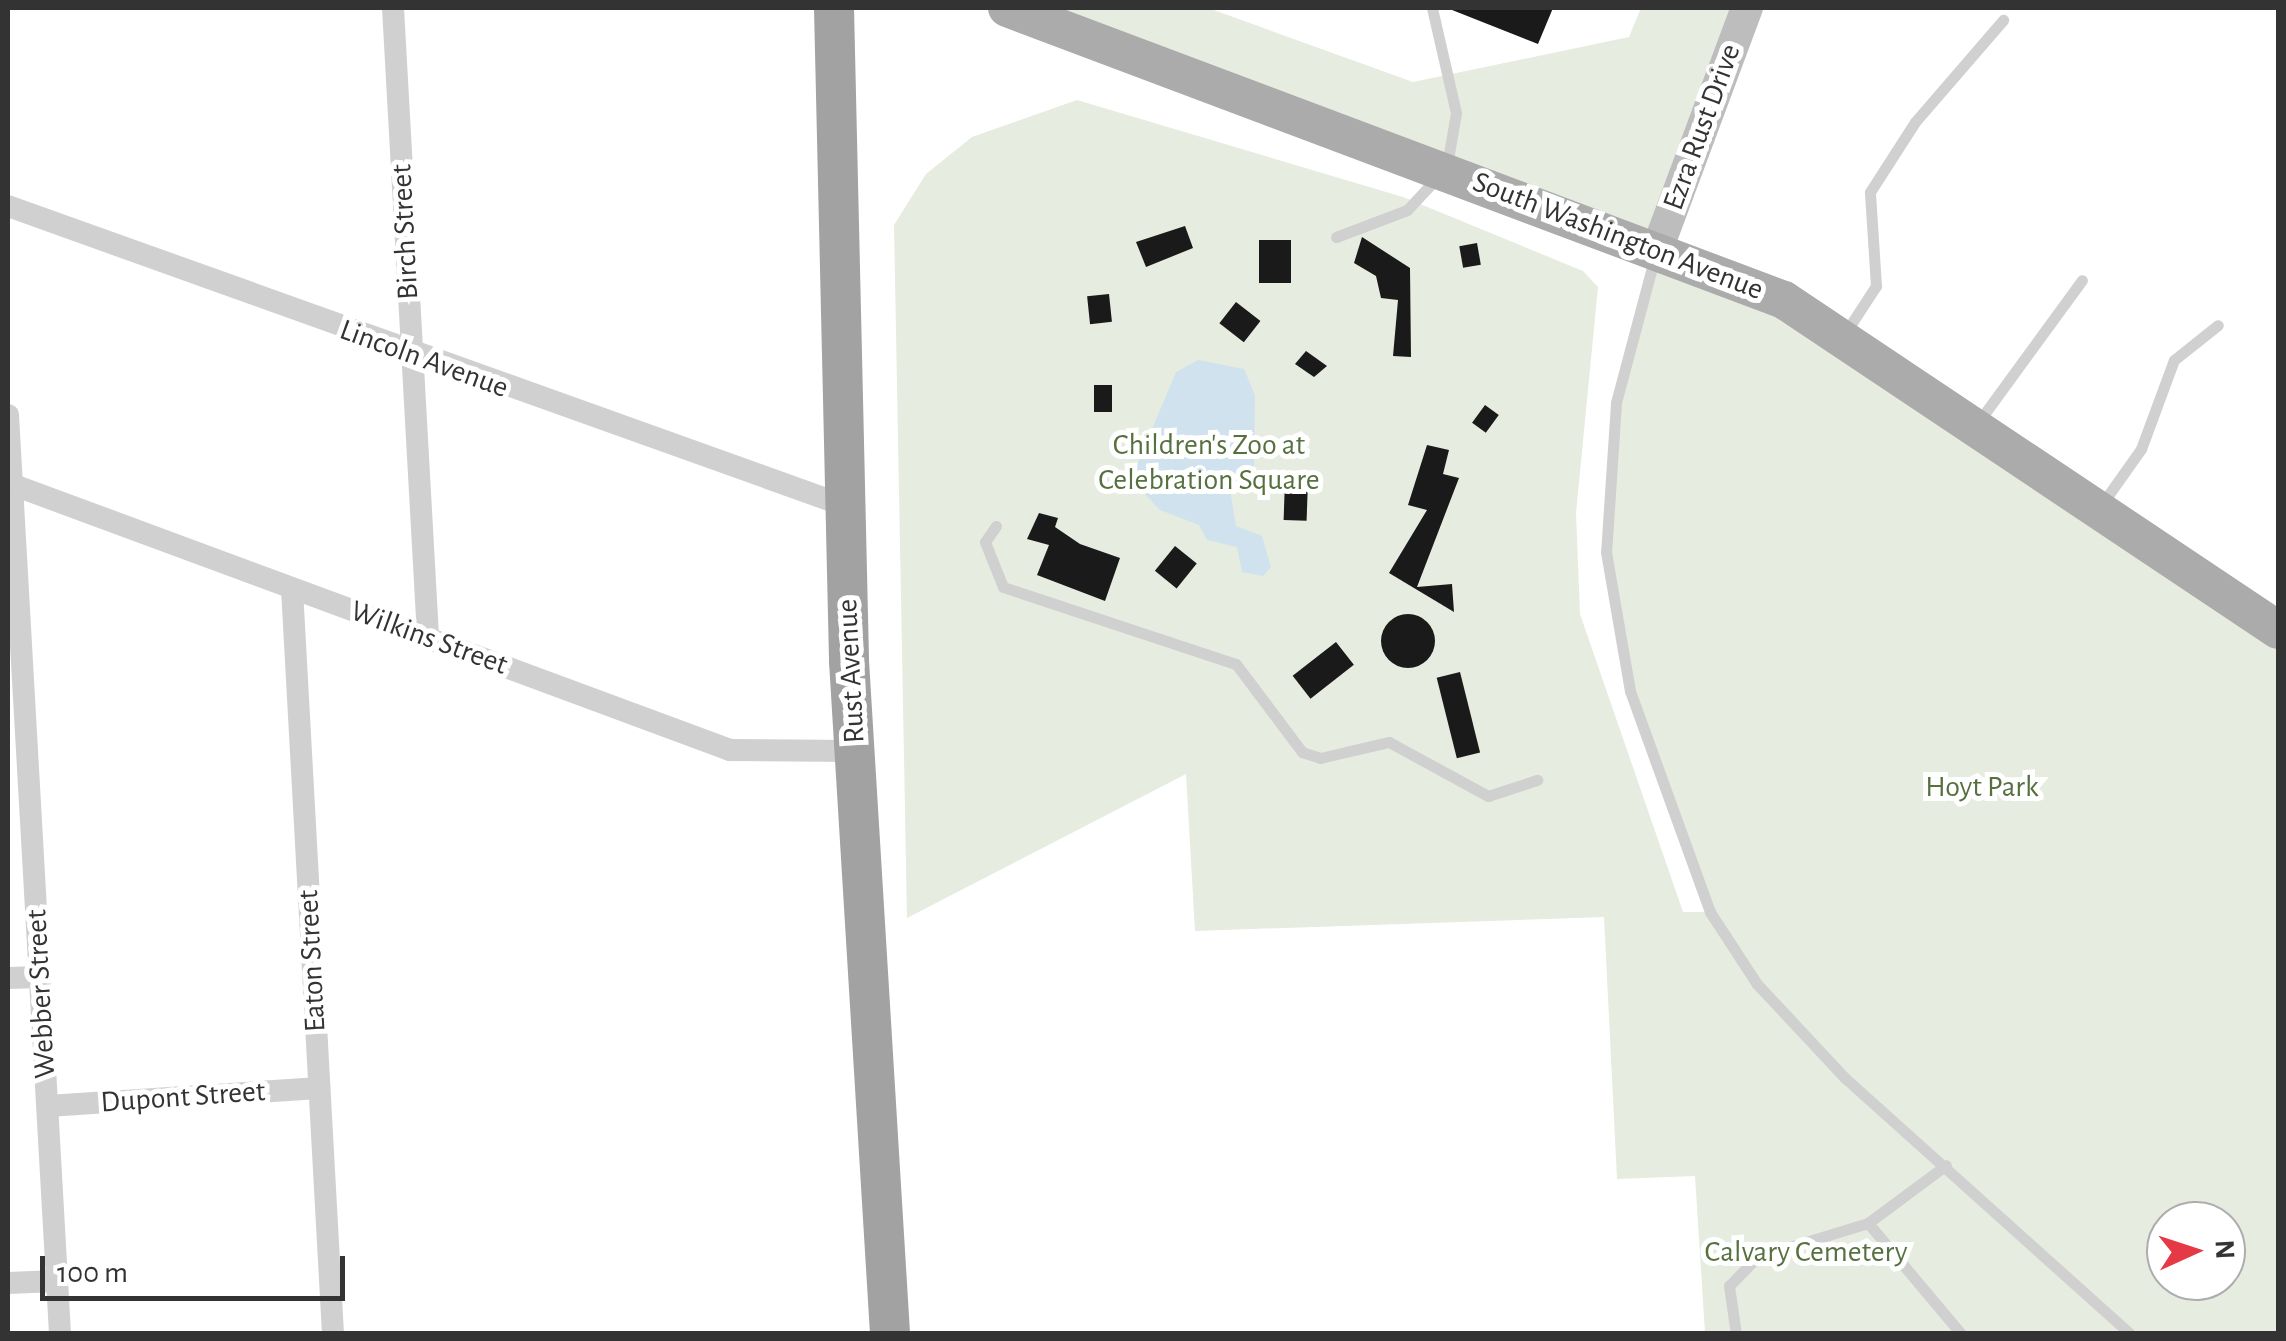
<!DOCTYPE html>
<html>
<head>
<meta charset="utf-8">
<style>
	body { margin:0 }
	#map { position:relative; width:2286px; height:1341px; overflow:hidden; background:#fff; font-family:"Alegreya Sans",sans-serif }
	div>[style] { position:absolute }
	.green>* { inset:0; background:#e6ecdf }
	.water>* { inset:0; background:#cfe2ee }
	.building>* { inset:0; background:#1a1a1a; transform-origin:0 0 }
	.round { border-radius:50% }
	.service>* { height:11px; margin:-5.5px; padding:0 5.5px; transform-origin:5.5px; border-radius:5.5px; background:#d0d0d0 }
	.minor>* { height:22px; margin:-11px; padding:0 11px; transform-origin:11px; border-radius:11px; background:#d0d0d0 }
	.secondary>* { height:32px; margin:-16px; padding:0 16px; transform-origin:16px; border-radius:16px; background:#bdbdbd }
	.primary>* { height:38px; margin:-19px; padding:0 19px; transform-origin:19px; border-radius:19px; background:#ababab }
	.trunk>* { height:40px; margin:-20px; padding:0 20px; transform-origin:20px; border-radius:20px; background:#a2a2a2 }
	span { translate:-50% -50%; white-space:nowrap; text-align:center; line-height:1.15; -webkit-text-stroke:10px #fff; paint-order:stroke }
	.street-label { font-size:30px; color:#333 }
	.park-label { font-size:30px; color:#56703f }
	.frame { position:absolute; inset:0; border:10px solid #333; pointer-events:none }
	.north { position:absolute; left:2146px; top:1201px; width:100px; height:100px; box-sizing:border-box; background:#fff; border:2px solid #adadad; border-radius:50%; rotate:87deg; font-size:28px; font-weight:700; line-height:40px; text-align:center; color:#333 }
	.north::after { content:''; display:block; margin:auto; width:35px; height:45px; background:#e63946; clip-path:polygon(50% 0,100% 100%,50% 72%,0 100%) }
	.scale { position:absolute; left:40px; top:1256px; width:305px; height:45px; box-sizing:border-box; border:5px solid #333; border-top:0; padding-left:12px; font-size:30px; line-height:35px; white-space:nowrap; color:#333; -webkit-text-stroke:8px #fff; paint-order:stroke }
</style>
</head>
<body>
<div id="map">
	<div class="green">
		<div style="clip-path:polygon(evenodd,1007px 8px,1208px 8px,1413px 82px,1629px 37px,1641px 8px,1747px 8px,1658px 248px,1719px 269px,2278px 630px,2278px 1333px,1705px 1333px,1695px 1176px,1617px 1179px,1604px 917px,1195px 931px,1186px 774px,907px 918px,894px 225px,926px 174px,972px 137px,1077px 100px,1403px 197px,1583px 271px,1598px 287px,1576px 513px,1580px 614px,1683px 912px,1710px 912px,1630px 691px,1606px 552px,1616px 403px,1657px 247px,1007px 8px,2166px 1221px,2226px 1221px,2226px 1281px,2166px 1281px,2166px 1221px)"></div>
	</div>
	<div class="water">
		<div style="clip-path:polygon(1198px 360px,1244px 369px,1255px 395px,1254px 472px,1230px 489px,1236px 526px,1262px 536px,1271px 567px,1263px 576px,1242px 572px,1237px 547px,1207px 540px,1199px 525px,1160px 510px,1141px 490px,1136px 467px,1176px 372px)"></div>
	</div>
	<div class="building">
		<div style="clip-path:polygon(1447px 8px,1553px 8px,1538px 44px)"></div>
		<div style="clip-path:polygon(1185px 226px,1193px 248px,1146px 267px,1136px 242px)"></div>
		<div style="clip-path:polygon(1362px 237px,1410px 268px,1411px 357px,1393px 356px,1398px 300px,1381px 298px,1376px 276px,1354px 263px)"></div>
		<div style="left:1259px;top:240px;width:32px;height:43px"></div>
		<div style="left:1477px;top:243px;width:22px;height:18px;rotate:80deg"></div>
		<div style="left:1109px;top:294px;width:28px;height:22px;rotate:84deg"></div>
		<div style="left:1236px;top:302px;width:31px;height:27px;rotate:38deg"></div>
		<div style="clip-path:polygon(1306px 351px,1327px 366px,1314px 377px,1295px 364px)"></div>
		<div style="left:1094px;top:385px;width:18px;height:27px"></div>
		<div style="left:1485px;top:405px;width:17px;height:22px;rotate:36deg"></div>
		<div style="clip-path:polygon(1427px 445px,1449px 450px,1443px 474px,1459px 478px,1417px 587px,1452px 584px,1454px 612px,1389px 573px,1427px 510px,1408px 505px)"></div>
		<div style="left:1285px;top:480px;width:23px;height:40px;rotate:2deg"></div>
		<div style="clip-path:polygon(1039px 513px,1058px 518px,1055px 527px,1080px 544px,1120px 558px,1105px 601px,1037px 575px,1049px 545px,1027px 539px)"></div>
		<div style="left:1175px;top:546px;width:28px;height:32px;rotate:39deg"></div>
		<div class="round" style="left:1381px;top:614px;width:54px;height:54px"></div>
		<div style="left:1336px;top:642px;width:29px;height:55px;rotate:52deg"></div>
		<div style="left:1460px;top:672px;width:83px;height:24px;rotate:76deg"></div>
	</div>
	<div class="service">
		<div style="left:1432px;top:8px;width:108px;rotate:77.1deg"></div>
		<div style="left:1456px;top:113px;width:53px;rotate:99.8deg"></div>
		<div style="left:1336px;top:237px;width:76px;rotate:-20.8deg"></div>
		<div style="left:1407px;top:210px;width:42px;rotate:-46.9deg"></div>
		<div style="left:1655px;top:256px;width:152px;rotate:104.9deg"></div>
		<div style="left:1616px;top:403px;width:149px;rotate:93.8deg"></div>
		<div style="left:1606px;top:552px;width:141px;rotate:80.2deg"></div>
		<div style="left:1630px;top:691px;width:235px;rotate:70.1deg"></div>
		<div style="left:1710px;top:912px;width:86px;rotate:56.9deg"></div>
		<div style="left:1757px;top:984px;width:129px;rotate:46.9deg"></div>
		<div style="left:1845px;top:1078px;width:383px;rotate:41.9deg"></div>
		<div style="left:1844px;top:335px;width:59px;rotate:-56.9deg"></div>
		<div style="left:1876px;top:286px;width:94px;rotate:-93.7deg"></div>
		<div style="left:1870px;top:192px;width:83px;rotate:-57.3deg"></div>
		<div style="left:1915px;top:122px;width:135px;rotate:-49.2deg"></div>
		<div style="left:1977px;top:424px;width:178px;rotate:-53.9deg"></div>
		<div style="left:2102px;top:504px;width:67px;rotate:-54.7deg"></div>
		<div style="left:2141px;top:449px;width:95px;rotate:-69.7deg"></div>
		<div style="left:2174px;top:360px;width:56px;rotate:-38.5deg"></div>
		<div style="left:996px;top:526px;width:19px;rotate:125deg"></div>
		<div style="left:985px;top:542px;width:48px;rotate:68.2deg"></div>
		<div style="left:1003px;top:587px;width:245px;rotate:18.3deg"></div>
		<div style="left:1236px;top:664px;width:110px;rotate:53.1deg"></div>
		<div style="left:1302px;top:752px;width:19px;rotate:18deg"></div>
		<div style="left:1320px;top:758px;width:71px;rotate:-13.1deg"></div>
		<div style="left:1389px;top:742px;width:113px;rotate:28.6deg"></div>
		<div style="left:1488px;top:796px;width:52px;rotate:-18.1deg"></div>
		<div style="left:1868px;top:1223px;width:97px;rotate:-36.6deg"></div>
		<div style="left:1736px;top:1334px;width:49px;rotate:-98.3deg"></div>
		<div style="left:1729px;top:1286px;width:40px;rotate:-46deg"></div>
		<div style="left:1757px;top:1257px;width:116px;rotate:-17deg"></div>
		<div style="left:1868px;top:1223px;width:145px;rotate:50deg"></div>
	</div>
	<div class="minor">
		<div style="left:393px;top:8px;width:629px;rotate:86.81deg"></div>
		<div style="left:8px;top:206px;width:887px;rotate:19.7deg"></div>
		<div style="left:8px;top:415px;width:920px;rotate:86.76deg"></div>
		<div style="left:11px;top:484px;width:767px;rotate:20.3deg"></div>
		<div style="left:730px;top:750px;width:125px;rotate:0.5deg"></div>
		<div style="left:292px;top:589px;width:746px;rotate:86.85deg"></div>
		<div style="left:8px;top:978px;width:32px;rotate:-2deg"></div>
		<div style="left:48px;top:1106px;width:272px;rotate:-3.8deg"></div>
		<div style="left:8px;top:1283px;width:49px;rotate:-2.3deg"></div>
	</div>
	<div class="secondary">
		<div style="left:1658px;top:247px;width:255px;rotate:-69.6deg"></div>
	</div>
	<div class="primary">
		<div style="left:1007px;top:8px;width:830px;rotate:20.6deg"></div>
		<div style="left:1784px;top:300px;width:594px;rotate:33.74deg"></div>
	</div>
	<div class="trunk">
		<div style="left:834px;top:8px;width:653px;rotate:88.68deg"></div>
		<div style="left:849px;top:661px;width:674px;rotate:86.51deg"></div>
	</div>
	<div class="street-label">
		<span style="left:1702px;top:127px;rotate:-70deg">Ezra Rust Drive</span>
		<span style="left:405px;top:232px;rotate:-93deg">Birch Street</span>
		<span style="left:1618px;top:236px;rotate:21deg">South Washington Avenue</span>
		<span style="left:424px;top:359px;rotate:20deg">Lincoln Avenue</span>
		<span style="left:429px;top:638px;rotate:20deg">Wilkins Street</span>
		<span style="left:851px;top:671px;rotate:-93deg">Rust Avenue</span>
		<span style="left:312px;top:961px;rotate:-93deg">Eaton Street</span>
		<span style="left:41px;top:994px;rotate:-93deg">Webber Street</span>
		<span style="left:183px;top:1097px;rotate:-4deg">Dupont Street</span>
	</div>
	<div class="park-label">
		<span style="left:1209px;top:462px">Children's Zoo at<br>Celebration Square</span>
		<span style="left:1982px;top:787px">Hoyt Park</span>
		<span style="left:1806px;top:1252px">Calvary Cemetery</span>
	</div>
	<div class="frame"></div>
	<div class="north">N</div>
	<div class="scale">100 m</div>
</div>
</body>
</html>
